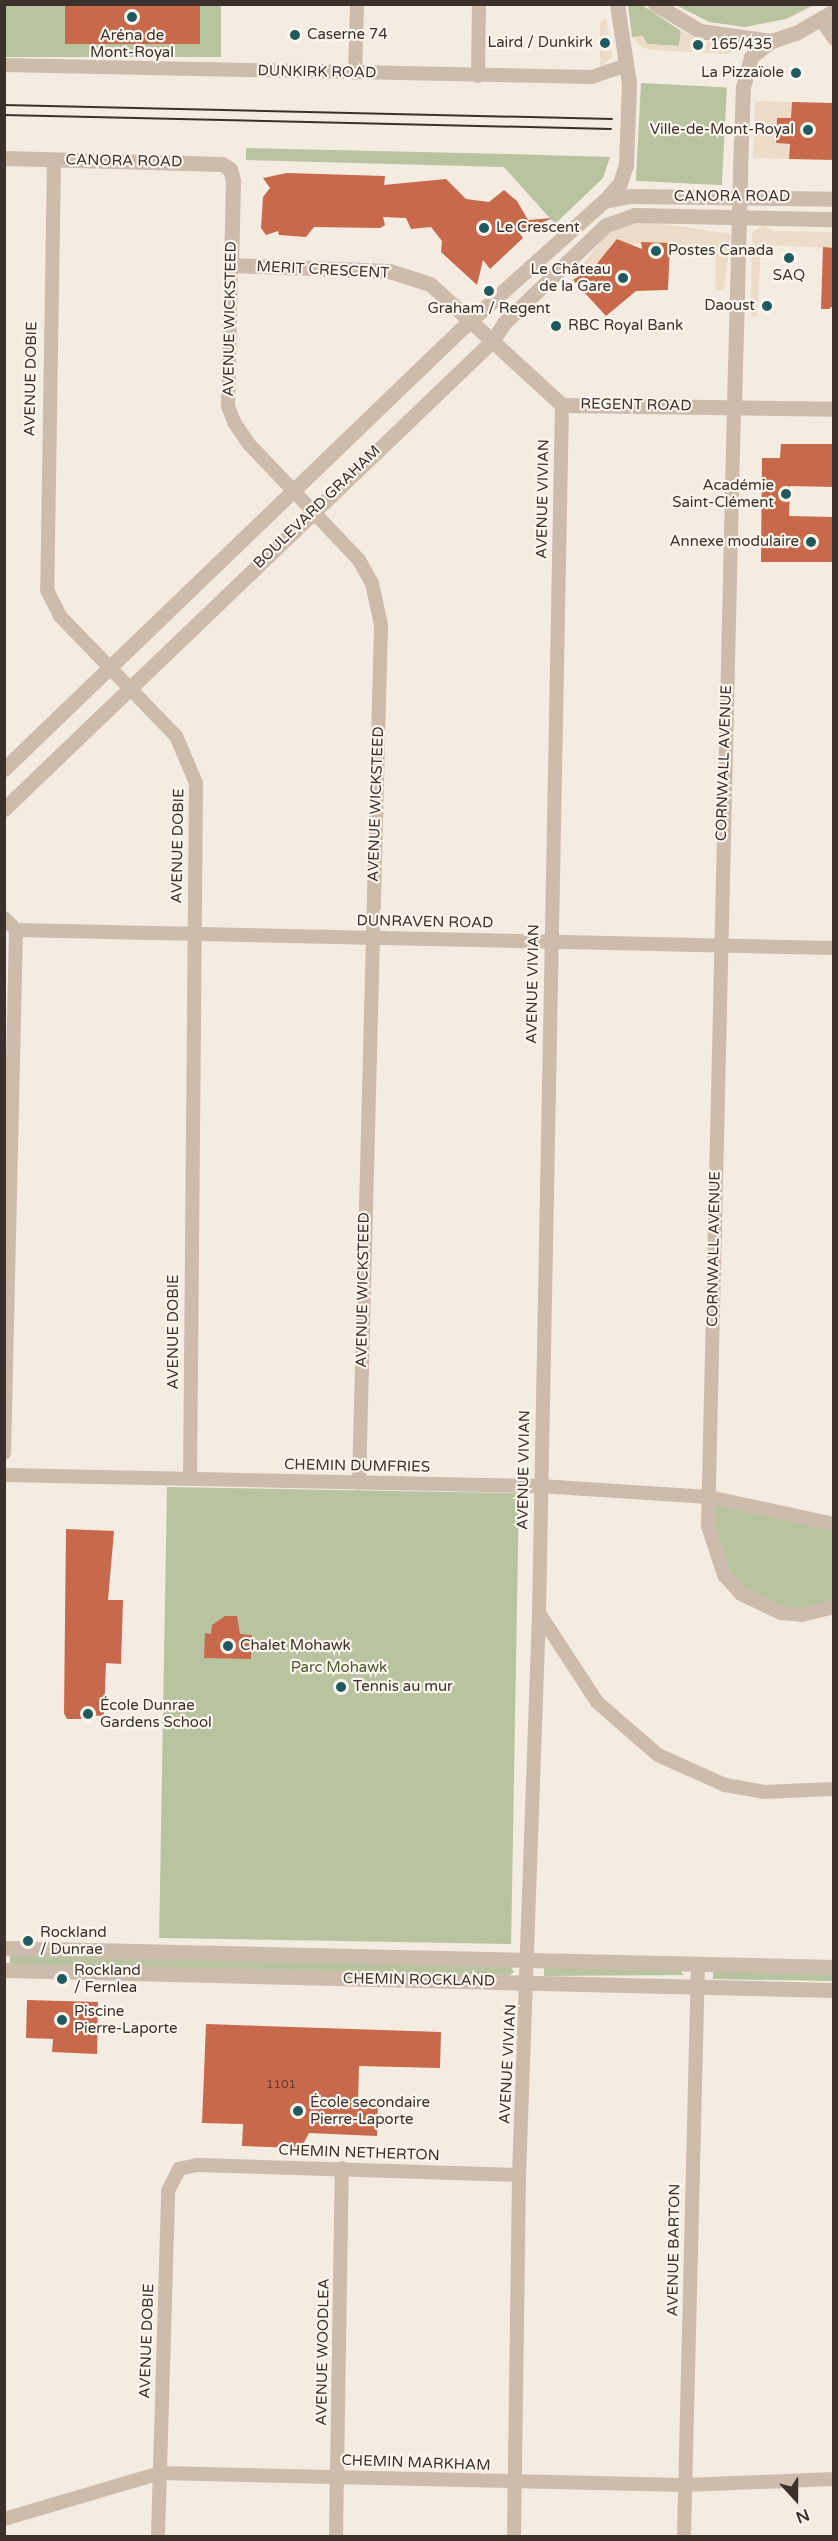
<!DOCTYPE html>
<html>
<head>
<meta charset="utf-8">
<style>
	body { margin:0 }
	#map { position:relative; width:838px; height:2541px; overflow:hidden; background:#f4ebe1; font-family:"Varela Round",sans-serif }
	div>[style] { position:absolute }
	.green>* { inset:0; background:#b8c4a0; transform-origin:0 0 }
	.plaza>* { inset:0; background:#ecdcc8 }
	.building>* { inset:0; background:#c8694b; transform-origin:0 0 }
	.minor>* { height:14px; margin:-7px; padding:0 7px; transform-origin:7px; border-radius:7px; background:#cdbbac }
	.tertiary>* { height:15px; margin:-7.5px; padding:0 7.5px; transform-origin:7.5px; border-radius:7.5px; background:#cdbbac }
	.tram>* { height:1.5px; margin:-0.75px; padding:0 0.75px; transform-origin:0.75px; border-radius:0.75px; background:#3b302b }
	.tertiary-bridge>* { height:15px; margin:-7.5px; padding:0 7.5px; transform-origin:7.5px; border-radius:7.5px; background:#cdbbac }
	.dots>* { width:16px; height:16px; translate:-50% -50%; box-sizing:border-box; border:3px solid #fbf5ee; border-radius:50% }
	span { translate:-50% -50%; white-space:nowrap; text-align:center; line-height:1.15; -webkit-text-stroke:4.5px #fbf5ee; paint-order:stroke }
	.number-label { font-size:12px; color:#5e3e33 }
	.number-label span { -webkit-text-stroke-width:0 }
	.poi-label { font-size:15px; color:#3b302b }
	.left { translate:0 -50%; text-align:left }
	.right { translate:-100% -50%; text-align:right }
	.street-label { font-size:15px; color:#3b302b }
	.park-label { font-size:15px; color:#4a5a2e }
	.frame { position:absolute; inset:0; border:6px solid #3b302b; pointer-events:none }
	.north { position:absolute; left:766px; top:2469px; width:60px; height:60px; -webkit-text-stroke:4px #fbf5ee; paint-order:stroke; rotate:159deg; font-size:16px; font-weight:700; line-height:24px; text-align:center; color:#3b302b }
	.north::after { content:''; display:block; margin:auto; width:21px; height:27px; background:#3b302b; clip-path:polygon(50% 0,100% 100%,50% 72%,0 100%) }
</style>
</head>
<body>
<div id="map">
	<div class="green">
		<div style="left:5px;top:5px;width:216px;height:52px"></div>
		<div style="clip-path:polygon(628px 5px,642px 5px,681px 31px,679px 46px,646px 44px,643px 36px,632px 37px)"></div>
		<div style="clip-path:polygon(676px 5px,814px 5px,786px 19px,745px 27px,709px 22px)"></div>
		<div style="left:641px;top:83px;width:86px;height:98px;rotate:3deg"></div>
		<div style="clip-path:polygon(246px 148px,507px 154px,610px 157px,603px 178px,555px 224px,504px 167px,246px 160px)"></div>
		<div style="left:167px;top:1487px;width:352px;height:451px;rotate:1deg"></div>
		<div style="clip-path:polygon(709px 1497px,833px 1524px,833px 1607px,781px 1613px,724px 1575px)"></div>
		<div style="clip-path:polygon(10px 1955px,510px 1966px,514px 1972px,509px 1975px,10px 1964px)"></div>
		<div style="clip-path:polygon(544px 1967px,681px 1971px,683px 1975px,544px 1976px)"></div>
		<div style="left:713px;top:1971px;width:120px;height:8px;rotate:1deg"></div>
	</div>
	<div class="plaza">
		<div style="clip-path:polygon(606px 18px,612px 57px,600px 69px,600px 23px)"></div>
		<div style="clip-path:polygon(681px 31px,708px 42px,739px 46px,742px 50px,725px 54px,655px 50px,642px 48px,632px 37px,643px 36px,647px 44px,679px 46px)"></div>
		<div style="clip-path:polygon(755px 101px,792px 102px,791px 118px,777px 118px,776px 143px,790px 144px,789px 159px,753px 158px)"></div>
		<div style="clip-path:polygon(643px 221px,731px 234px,724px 290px,715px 290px,716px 245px,623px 244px,580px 277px,575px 273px,608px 233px)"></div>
		<div style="clip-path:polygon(764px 225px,771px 231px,833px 232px,833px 248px,761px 245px,757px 317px,751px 316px,752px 232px)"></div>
	</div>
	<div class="building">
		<div style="left:65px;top:4px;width:135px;height:40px"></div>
		<div style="clip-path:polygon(792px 102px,834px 103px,834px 160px,789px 159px,790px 144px,776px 143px,777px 118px,791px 118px)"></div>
		<div style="clip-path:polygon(287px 173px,385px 176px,384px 185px,446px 179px,466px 199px,489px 202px,504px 190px,517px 201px,528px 220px,552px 218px,520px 234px,523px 238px,490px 269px,483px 260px,477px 285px,441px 252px,442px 241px,431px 227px,411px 229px,406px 218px,383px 217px,385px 225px,380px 228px,314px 227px,306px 237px,279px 235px,278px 231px,266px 235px,261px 228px,263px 197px,270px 188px,263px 178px)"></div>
		<div style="clip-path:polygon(617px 239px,642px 249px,641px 242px,670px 243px,668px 290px,636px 291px,606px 316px,573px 280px,595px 266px)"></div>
		<div style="clip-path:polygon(823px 247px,834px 248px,834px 305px,829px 309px,821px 309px)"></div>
		<div style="clip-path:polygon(781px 444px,834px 444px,834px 487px,790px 486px,789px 516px,834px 517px,834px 562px,761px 562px,762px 458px,780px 458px)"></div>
		<div style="clip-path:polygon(66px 1529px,114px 1531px,108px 1600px,123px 1600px,121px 1664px,106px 1663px,104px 1716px,86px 1715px,86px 1719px,67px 1719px,64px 1713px)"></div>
		<div style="clip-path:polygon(225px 1616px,237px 1616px,240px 1634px,252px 1635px,251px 1659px,204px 1658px,205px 1633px,211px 1634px,212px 1625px)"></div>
		<div style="clip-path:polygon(27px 2000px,98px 2002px,97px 2054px,52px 2052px,53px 2039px,26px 2038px)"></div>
		<div style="clip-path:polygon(206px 2024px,441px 2032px,440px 2068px,359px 2066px,358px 2102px,378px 2103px,377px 2136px,309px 2133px,301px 2148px,242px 2146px,243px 2124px,202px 2123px)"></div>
	</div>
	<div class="minor">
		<div style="left:4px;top:65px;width:588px;rotate:1.17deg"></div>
		<div style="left:592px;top:77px;width:37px;rotate:-19deg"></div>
		<div style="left:355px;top:73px;width:69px;rotate:-88.3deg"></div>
		<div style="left:478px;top:76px;width:72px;rotate:-89.2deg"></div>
		<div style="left:54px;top:160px;width:430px;rotate:90.9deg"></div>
		<div style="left:47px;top:590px;width:29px;rotate:63deg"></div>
		<div style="left:60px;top:616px;width:167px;rotate:46deg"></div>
		<div style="left:176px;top:736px;width:51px;rotate:66.9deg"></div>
		<div style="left:196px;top:783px;width:696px;rotate:90.49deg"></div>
		<div style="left:231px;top:265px;width:141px;rotate:91.2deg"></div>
		<div style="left:228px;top:406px;width:17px;rotate:69deg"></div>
		<div style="left:234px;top:422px;width:27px;rotate:56deg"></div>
		<div style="left:249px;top:444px;width:160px;rotate:46.5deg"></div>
		<div style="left:359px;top:560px;width:26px;rotate:61deg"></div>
		<div style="left:372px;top:583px;width:43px;rotate:77.9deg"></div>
		<div style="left:381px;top:625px;width:858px;rotate:91.47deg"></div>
		<div style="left:734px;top:406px;width:1120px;rotate:91.33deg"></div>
		<div style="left:708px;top:1526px;width:52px;rotate:71.9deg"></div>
		<div style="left:724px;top:1575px;width:25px;rotate:48deg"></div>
		<div style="left:741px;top:1594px;width:44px;rotate:25.4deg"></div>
		<div style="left:781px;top:1613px;width:21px;rotate:5deg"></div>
		<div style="left:802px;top:1615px;width:33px;rotate:-14deg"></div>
		<div style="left:4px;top:918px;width:17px;rotate:45deg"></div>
		<div style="left:16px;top:930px;width:523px;rotate:91.31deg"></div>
		<div style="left:16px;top:930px;width:818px;rotate:1.26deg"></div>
		<div style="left:4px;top:1475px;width:536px;rotate:1.18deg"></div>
		<div style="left:540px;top:1486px;width:169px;rotate:3.7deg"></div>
		<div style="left:709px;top:1497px;width:128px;rotate:12.2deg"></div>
		<div style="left:539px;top:1613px;width:106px;rotate:56.9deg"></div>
		<div style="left:597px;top:1702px;width:81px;rotate:41deg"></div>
		<div style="left:658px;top:1755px;width:73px;rotate:24.1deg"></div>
		<div style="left:725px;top:1785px;width:39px;rotate:10deg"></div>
		<div style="left:763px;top:1792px;width:71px;rotate:-2.4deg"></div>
		<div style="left:4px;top:2519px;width:163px;rotate:-16.4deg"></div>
		<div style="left:160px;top:2473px;width:525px;rotate:1.31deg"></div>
		<div style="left:685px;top:2485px;width:149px;rotate:-2.3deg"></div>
		<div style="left:158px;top:2536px;width:345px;rotate:-88.3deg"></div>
		<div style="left:168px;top:2191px;width:25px;rotate:-63deg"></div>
		<div style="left:179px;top:2169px;width:18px;rotate:-13deg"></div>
		<div style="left:197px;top:2165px;width:322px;rotate:1.8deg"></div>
		<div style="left:336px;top:2536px;width:368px;rotate:-89.1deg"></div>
		<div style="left:514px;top:2536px;width:361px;rotate:-89.2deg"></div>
		<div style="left:519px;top:2175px;width:562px;rotate:-87.96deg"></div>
		<div style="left:539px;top:1613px;width:1208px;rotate:-88.91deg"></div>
		<div style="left:684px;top:2536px;width:572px;rotate:-88.6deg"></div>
	</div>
	<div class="tertiary">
		<div style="left:617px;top:4px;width:80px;rotate:81.4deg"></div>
		<div style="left:655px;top:4px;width:52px;rotate:31deg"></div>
		<div style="left:700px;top:31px;width:72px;rotate:8deg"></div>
		<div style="left:771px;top:41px;width:26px;rotate:-18deg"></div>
		<div style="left:796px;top:33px;width:44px;rotate:-30.1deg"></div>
		<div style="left:822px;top:20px;width:22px;rotate:56deg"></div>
		<div style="left:743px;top:87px;width:31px;rotate:-75deg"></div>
		<div style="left:751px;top:57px;width:26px;rotate:-39deg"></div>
		<div style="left:4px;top:158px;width:218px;rotate:1.6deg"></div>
		<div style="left:222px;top:164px;width:9px;rotate:32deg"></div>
		<div style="left:230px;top:169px;width:11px;rotate:75deg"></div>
		<div style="left:233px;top:180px;width:85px;rotate:91.3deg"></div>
		<div style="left:231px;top:265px;width:158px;rotate:2.2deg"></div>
		<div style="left:389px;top:271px;width:43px;rotate:17.6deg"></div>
		<div style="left:430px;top:284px;width:179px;rotate:42.5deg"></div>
		<div style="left:562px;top:405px;width:272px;rotate:0.8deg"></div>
		<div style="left:604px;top:201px;width:26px;rotate:-11deg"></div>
		<div style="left:630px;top:196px;width:204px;rotate:0.8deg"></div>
		<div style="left:734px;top:406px;width:237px;rotate:-88.5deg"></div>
		<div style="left:4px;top:769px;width:633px;rotate:-43.91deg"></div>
		<div style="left:460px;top:330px;width:193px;rotate:-41.9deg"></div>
		<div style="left:604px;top:201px;width:24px;rotate:-48deg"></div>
		<div style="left:620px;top:183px;width:19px;rotate:-72deg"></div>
		<div style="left:4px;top:809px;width:678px;rotate:-43.8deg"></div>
		<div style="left:493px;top:340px;width:20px;rotate:-57deg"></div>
		<div style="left:504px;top:323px;width:141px;rotate:-43.9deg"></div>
		<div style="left:606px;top:225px;width:31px;rotate:-19deg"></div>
		<div style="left:635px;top:215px;width:199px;rotate:1.2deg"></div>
		<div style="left:4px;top:1948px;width:830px;rotate:1.31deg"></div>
		<div style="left:4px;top:1970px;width:830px;rotate:1.38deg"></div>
	</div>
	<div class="tram">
		<div style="left:4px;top:105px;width:608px;rotate:1.32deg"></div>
		<div style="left:4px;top:115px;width:607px;rotate:1.32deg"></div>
	</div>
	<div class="tertiary-bridge">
		<div style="left:626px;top:165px;width:82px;rotate:-87.9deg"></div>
		<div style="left:740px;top:169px;width:82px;rotate:-87.9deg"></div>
	</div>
	<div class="dots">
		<div style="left:132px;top:17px;background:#1f5a5e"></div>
		<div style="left:295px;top:35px;background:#1f5a5e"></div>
		<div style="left:605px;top:43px;background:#1f5a5e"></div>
		<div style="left:698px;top:45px;background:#1f5a5e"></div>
		<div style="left:796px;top:73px;background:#1f5a5e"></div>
		<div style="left:808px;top:130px;background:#1f5a5e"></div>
		<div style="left:484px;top:228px;background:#1f5a5e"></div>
		<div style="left:656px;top:251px;background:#1f5a5e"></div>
		<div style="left:789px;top:258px;background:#1f5a5e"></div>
		<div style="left:623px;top:278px;background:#1f5a5e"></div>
		<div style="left:489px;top:291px;background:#1f5a5e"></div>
		<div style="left:767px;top:306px;background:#1f5a5e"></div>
		<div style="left:556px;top:326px;background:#1f5a5e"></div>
		<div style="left:786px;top:494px;background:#1f5a5e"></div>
		<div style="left:811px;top:542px;background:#1f5a5e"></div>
		<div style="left:228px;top:1646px;background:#1f5a5e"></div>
		<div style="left:341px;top:1687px;background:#1f5a5e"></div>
		<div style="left:88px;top:1714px;background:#1f5a5e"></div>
		<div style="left:28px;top:1941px;background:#1f5a5e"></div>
		<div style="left:62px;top:1979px;background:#1f5a5e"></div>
		<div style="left:62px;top:2020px;background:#1f5a5e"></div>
		<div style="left:298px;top:2111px;background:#1f5a5e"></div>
	</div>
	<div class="number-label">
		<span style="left:281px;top:2085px">1101</span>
	</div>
	<div class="poi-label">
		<span style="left:132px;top:44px">Aréna de<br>Mont-Royal</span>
		<span class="left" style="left:307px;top:35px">Caserne 74</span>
		<span class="right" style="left:593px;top:43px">Laird / Dunkirk</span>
		<span class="left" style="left:710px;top:45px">165/435</span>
		<span class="right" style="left:784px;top:73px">La Pizzaïole</span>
		<span class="right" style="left:794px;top:130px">Ville-de-Mont-Royal</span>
		<span class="left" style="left:496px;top:228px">Le Crescent</span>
		<span class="left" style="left:668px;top:251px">Postes Canada</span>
		<span class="right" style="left:611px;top:278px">Le Château<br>de la Gare</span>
		<span style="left:789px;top:276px">SAQ</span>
		<span class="right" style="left:755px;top:306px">Daoust</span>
		<span style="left:489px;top:309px">Graham / Regent</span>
		<span class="left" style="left:568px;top:326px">RBC Royal Bank</span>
		<span class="right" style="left:774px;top:494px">Académie<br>Saint-Clément</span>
		<span class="right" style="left:799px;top:542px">Annexe modulaire</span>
		<span class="left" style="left:240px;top:1646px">Chalet Mohawk</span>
		<span class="left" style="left:353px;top:1687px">Tennis au mur</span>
		<span class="left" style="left:100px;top:1714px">École Dunrae<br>Gardens School</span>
		<span class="left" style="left:40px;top:1941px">Rockland<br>/ Dunrae</span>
		<span class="left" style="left:74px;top:1979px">Rockland<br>/ Fernlea</span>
		<span class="left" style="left:74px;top:2020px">Piscine<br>Pierre-Laporte</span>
		<span class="left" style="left:310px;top:2111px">École secondaire<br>Pierre-Laporte</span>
	</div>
	<div class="street-label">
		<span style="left:317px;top:72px;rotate:1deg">DUNKIRK ROAD</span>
		<span style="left:124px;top:161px;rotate:1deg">CANORA ROAD</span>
		<span style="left:732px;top:197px">CANORA ROAD</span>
		<span style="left:323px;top:270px;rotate:3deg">MERIT CRESCENT</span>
		<span style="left:230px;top:319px;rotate:-89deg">AVENUE WICKSTEED</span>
		<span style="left:31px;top:379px;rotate:-89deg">AVENUE DOBIE</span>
		<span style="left:636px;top:405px;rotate:1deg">REGENT ROAD</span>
		<span style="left:543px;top:499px;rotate:-89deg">AVENUE VIVIAN</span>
		<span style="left:317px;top:507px;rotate:-44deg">BOULEVARD GRAHAM</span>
		<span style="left:724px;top:763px;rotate:-88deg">CORNWALL AVENUE</span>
		<span style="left:376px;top:804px;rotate:-88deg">AVENUE WICKSTEED</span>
		<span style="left:178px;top:846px;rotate:-89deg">AVENUE DOBIE</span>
		<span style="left:425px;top:922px;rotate:1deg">DUNRAVEN ROAD</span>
		<span style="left:533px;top:984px;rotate:-89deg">AVENUE VIVIAN</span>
		<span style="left:714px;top:1249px;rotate:-89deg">CORNWALL AVENUE</span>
		<span style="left:363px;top:1290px;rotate:-89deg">AVENUE WICKSTEED</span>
		<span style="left:174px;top:1332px;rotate:-90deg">AVENUE DOBIE</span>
		<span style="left:357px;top:1466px;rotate:1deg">CHEMIN DUMFRIES</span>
		<span style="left:524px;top:1470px;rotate:-89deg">AVENUE VIVIAN</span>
		<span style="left:419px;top:1980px;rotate:1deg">CHEMIN ROCKLAND</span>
		<span style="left:508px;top:2064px;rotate:-87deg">AVENUE VIVIAN</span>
		<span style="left:359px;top:2153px;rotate:2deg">CHEMIN NETHERTON</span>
		<span style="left:674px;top:2250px;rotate:-89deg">AVENUE BARTON</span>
		<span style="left:147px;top:2341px;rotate:-88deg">AVENUE DOBIE</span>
		<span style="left:323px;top:2352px;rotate:-89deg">AVENUE WOODLEA</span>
		<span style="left:416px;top:2463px;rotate:2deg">CHEMIN MARKHAM</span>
	</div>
	<div class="park-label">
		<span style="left:339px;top:1668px">Parc Mohawk</span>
	</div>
	<div class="frame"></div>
	<div class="north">N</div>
</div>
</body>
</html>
